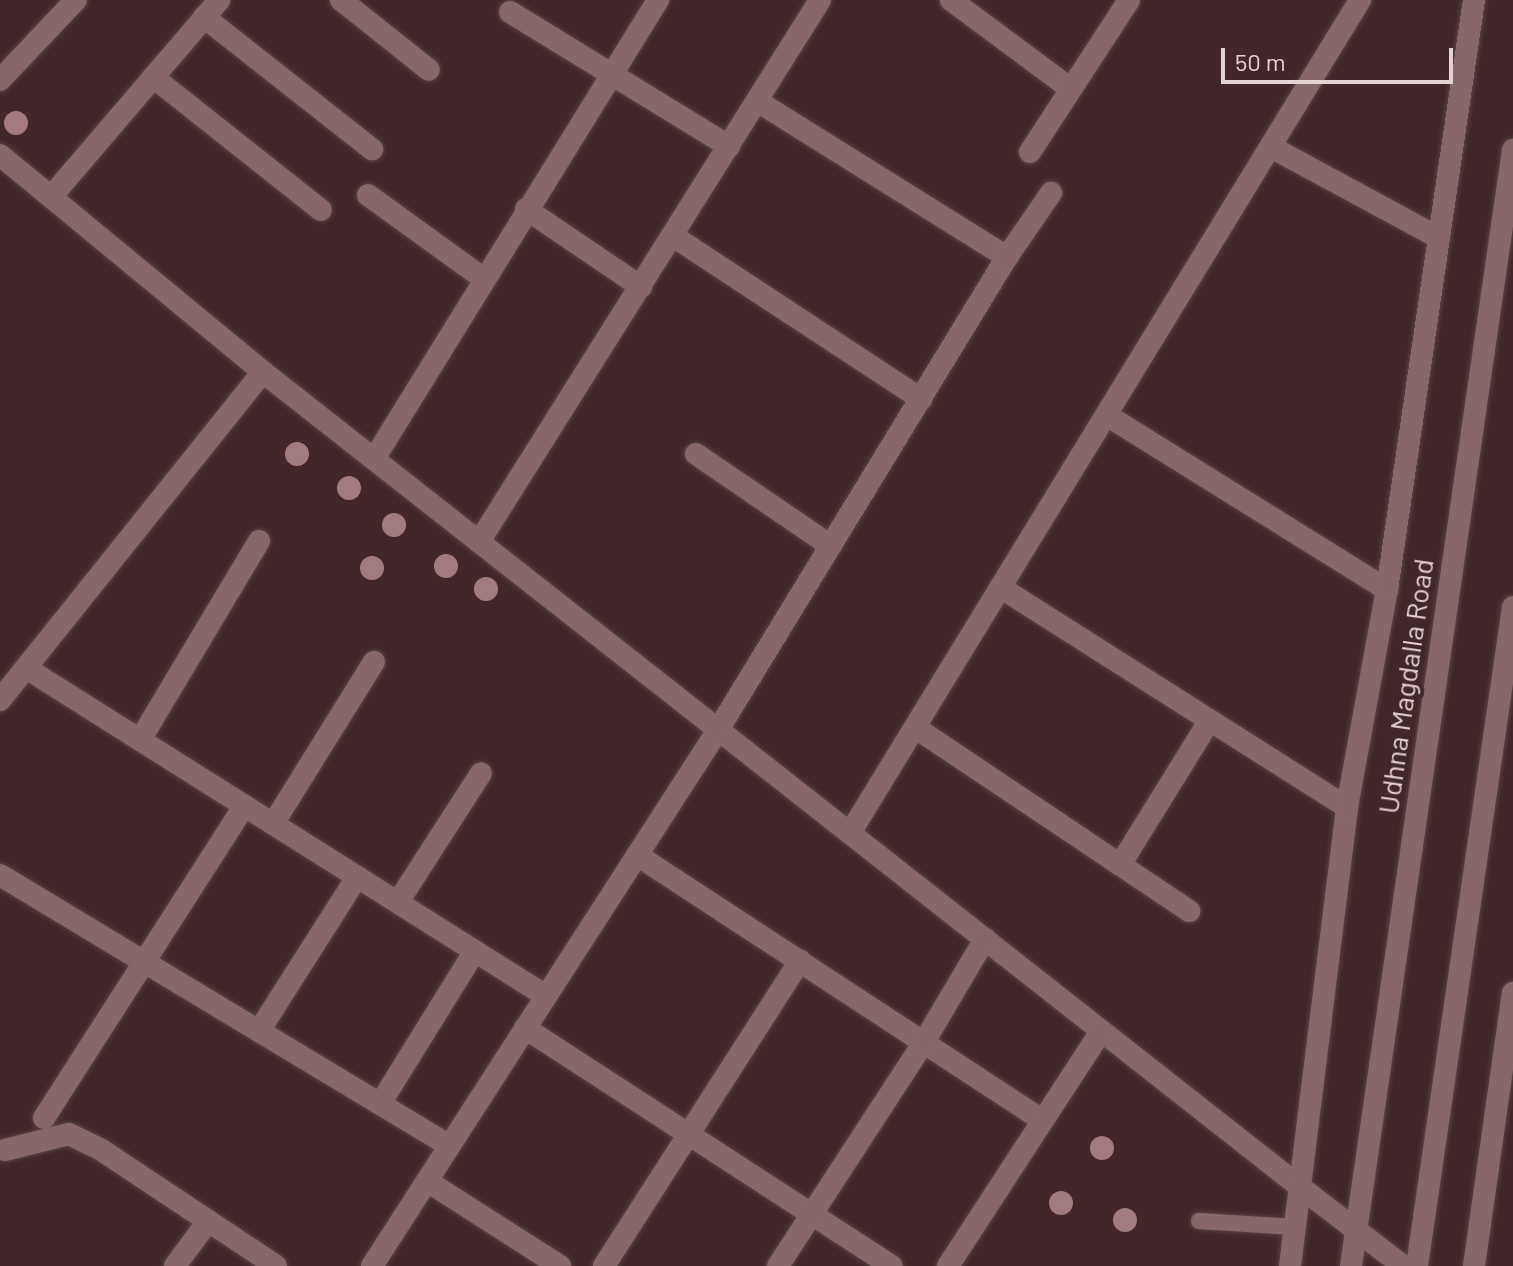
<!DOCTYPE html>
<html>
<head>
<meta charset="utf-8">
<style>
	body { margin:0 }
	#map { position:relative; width:1513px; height:1266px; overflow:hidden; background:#41272a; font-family:Barlow,sans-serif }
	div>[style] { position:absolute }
	.roads { filter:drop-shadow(0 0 2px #584344) drop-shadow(0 0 2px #584344) }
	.service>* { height:16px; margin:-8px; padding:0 8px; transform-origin:8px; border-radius:8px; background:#86686a }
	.minor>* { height:22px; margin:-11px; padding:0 11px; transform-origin:11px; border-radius:11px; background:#86686a }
	.tertiary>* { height:22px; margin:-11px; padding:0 11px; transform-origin:11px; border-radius:11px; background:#86686a }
	.secondary>* { height:22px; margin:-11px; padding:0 11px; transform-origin:11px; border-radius:11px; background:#86686a }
	.trees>* { width:24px; height:24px; margin:-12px; border-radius:50%; background:#a37a7d }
	span { translate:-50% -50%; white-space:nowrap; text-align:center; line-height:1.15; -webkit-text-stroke:8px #41272a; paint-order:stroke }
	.street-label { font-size:28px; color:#e4d3d3 }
	.scale { position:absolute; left:1221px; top:48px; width:232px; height:36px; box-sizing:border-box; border:4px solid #e4d3d3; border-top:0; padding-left:10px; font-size:24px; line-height:28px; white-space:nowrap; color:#e4d3d3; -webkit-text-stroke:6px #41272a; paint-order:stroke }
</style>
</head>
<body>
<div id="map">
	<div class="roads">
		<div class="service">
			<div style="left:1199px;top:1221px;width:96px;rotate:3.6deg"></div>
		</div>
		<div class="minor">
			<div style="left:341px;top:0;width:112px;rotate:38.5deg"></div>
			<div style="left:951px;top:0;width:149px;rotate:36.6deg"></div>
			<div style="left:510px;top:12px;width:257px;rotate:31.5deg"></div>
			<div style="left:204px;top:17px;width:214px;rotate:38.2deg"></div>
			<div style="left:153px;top:77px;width:214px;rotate:38.4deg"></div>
			<div style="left:0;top:80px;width:110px;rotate:-46.5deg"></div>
			<div style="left:757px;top:101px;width:295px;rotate:32deg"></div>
			<div style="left:1271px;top:147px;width:191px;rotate:28.4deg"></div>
			<div style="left:1030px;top:152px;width:181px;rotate:-56.9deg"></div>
			<div style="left:0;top:155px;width:341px;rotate:39.5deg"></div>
			<div style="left:263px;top:372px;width:1319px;rotate:38.16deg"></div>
			<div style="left:368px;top:195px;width:143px;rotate:35.9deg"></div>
			<div style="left:51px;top:197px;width:259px;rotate:-49.5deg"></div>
			<div style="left:526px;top:209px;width:139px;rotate:34.1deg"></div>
			<div style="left:673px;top:236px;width:297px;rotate:33.3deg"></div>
			<div style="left:1108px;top:416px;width:329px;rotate:31.9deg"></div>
			<div style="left:696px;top:454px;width:163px;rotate:34.3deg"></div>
			<div style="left:374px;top:459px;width:540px;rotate:-58.25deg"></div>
			<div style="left:479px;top:542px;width:640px;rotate:-57.82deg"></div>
			<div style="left:1003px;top:589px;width:407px;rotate:32.4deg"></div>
			<div style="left:26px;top:668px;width:615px;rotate:32.24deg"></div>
			<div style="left:0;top:700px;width:420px;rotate:-51.3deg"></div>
			<div style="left:916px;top:728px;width:329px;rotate:33.8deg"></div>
			<div style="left:140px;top:740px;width:232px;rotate:-59.1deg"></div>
			<div style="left:273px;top:824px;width:191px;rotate:-58.1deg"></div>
			<div style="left:850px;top:833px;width:977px;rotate:-58.52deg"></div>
			<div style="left:637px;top:855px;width:484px;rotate:33.2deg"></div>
			<div style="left:1120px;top:865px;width:167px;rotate:-58.2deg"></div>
			<div style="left:0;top:875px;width:525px;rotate:31.06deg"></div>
			<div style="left:398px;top:902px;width:153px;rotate:-57.2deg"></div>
			<div style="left:525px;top:1028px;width:437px;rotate:33deg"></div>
			<div style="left:259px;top:1031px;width:183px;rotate:-57.5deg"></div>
			<div style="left:380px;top:1104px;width:180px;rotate:-58.2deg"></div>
			<div style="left:44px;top:1118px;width:371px;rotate:-57.3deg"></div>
			<div style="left:5px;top:1150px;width:66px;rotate:-14deg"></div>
			<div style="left:69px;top:1134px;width:34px;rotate:26deg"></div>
			<div style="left:100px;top:1149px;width:211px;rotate:33.6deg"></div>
			<div style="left:427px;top:1181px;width:158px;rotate:32.6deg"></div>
			<div style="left:175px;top:1266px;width:56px;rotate:-53.7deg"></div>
			<div style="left:372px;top:1266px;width:638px;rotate:-57.16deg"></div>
			<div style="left:718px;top:730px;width:554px;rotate:-58.58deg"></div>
			<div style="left:1007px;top:257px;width:78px;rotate:-55.5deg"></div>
			<div style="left:604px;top:1266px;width:363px;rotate:-57.3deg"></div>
			<div style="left:778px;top:1266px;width:267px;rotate:-56.9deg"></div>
			<div style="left:924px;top:1042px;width:120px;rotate:-59.4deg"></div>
			<div style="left:948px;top:1266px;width:280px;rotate:-56.9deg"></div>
		</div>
		<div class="tertiary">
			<div style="left:1300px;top:1187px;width:130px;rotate:37.5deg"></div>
			<div style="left:1290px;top:1266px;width:463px;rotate:-82.9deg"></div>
			<div style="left:1347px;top:807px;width:221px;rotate:-79.6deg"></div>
			<div style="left:1387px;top:590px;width:596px;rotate:-81.61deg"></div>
			<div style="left:1474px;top:1266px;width:276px;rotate:-81.9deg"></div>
		</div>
		<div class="secondary">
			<div style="left:1351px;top:1266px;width:1128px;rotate:-81.74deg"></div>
			<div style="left:1417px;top:1266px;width:666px;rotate:-81.71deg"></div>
		</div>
	</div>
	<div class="trees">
		<div style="left:16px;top:123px"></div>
		<div style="left:297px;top:454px"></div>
		<div style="left:349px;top:488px"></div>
		<div style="left:394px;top:525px"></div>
		<div style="left:446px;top:566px"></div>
		<div style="left:372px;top:568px"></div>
		<div style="left:486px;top:589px"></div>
		<div style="left:1102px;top:1148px"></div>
		<div style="left:1061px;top:1203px"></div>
		<div style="left:1125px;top:1220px"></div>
	</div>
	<div class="street-label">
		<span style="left:1405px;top:686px;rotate:-82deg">Udhna Magdalla Road</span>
	</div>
	<div class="scale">50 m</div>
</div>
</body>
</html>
